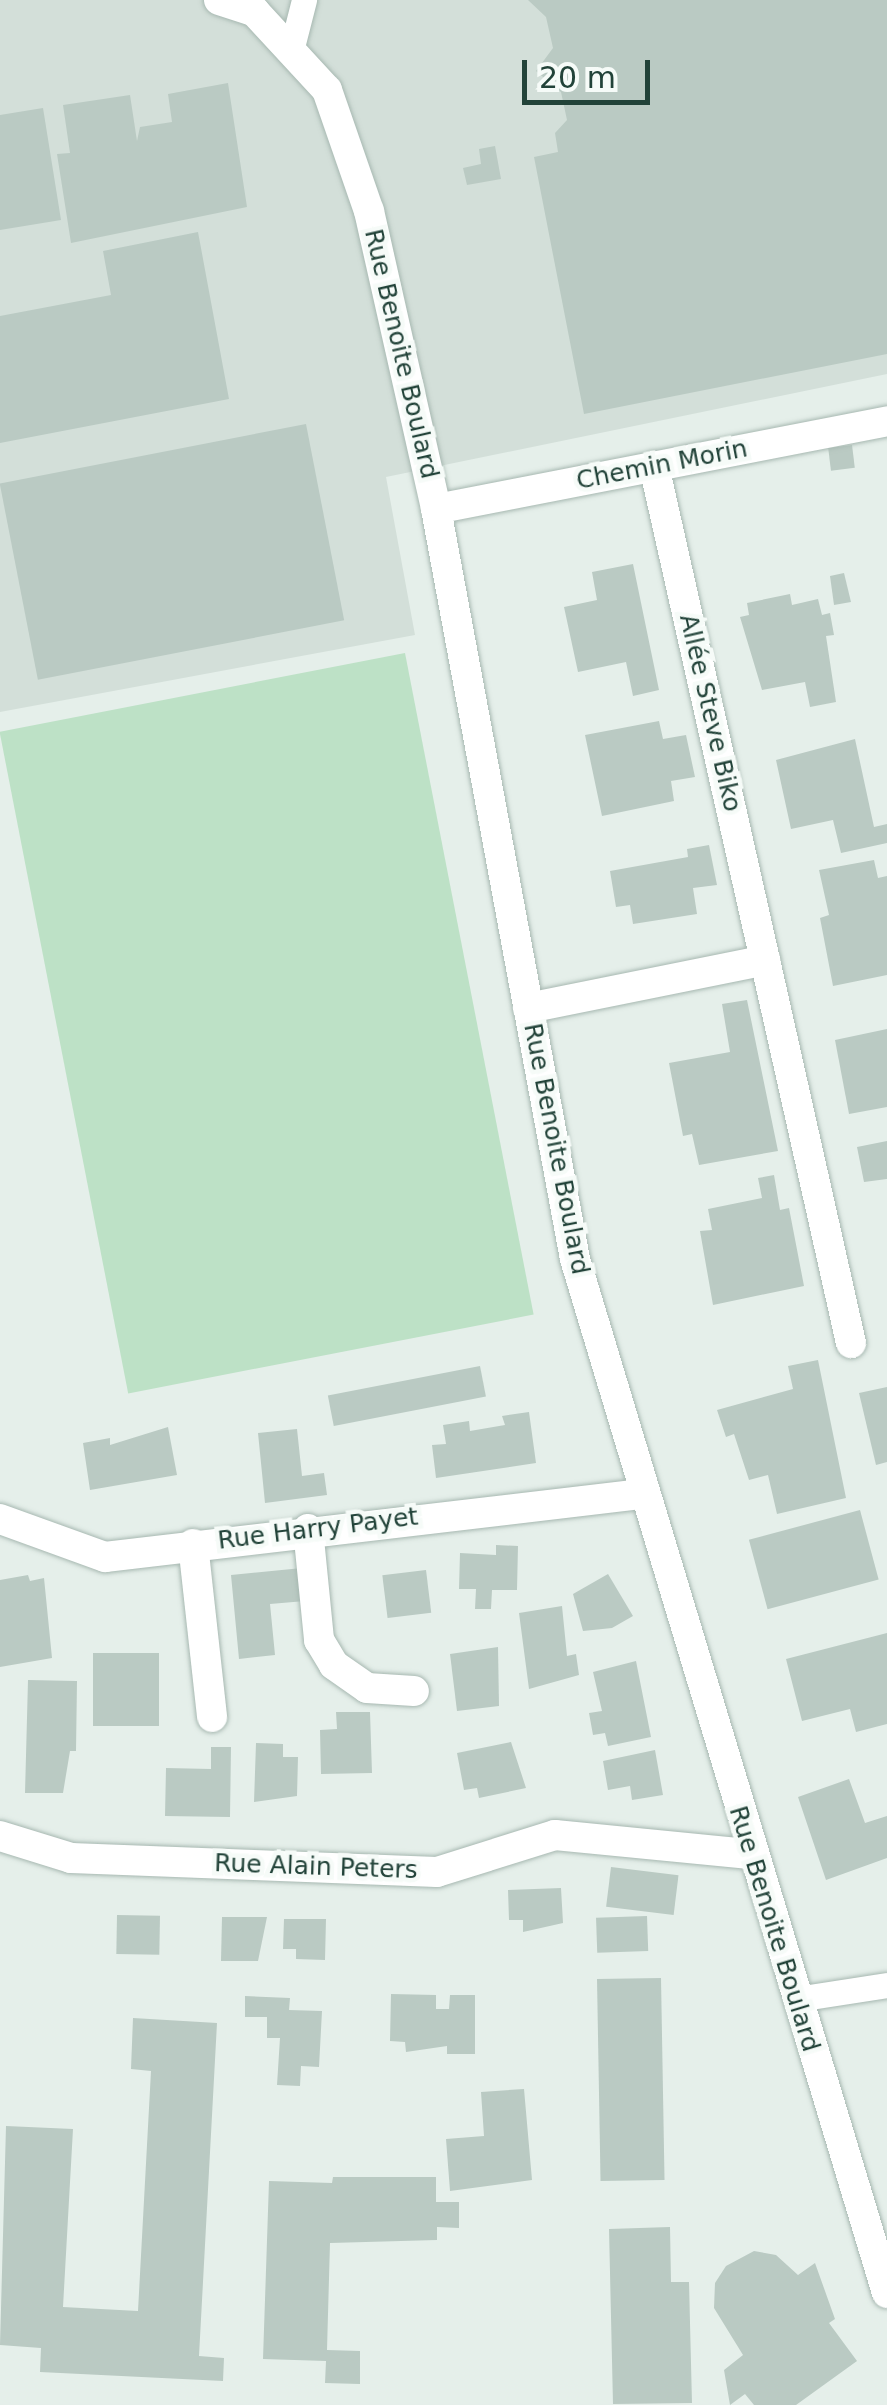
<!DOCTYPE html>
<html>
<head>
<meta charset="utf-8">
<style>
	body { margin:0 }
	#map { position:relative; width:887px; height:2405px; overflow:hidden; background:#e5efea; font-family:"DejaVu Sans",sans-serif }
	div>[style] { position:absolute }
	.built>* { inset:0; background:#d3dfd9 }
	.green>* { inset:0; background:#bde1c6; transform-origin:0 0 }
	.building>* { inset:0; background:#bacac3; transform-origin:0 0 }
	.roads { filter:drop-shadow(0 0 2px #a7b8b1) drop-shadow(0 0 2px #a7b8b1) }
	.lane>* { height:25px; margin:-12.5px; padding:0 12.5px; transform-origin:12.5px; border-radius:12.5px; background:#fff }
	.street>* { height:30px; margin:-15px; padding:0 15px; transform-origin:15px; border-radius:15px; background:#fff }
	span { translate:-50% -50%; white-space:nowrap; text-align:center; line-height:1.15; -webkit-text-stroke:9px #f6fbf8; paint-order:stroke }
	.street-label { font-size:25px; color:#224339 }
	.scale { position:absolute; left:522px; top:60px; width:128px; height:45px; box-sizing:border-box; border:5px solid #224339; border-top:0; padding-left:12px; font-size:30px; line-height:35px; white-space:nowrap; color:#224339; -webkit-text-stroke:8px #f6fbf8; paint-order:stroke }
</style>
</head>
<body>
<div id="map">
	<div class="built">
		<div style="clip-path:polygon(0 0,887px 0,887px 374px,386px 477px,415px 635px,0 712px)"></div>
	</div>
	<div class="green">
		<div style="left:405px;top:653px;width:674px;height:413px;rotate:79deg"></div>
	</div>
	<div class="building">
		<div style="clip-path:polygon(528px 0,887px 0,887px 354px,584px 414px,534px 157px,558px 152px,555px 133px,567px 120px,561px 92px,536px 71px,553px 48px,546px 17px)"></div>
		<div style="clip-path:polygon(228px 83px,247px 207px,71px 243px,57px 154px,70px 153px,63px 105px,130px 95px,137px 141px,140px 127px,172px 122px,168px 94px)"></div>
		<div style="clip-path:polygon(43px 108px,61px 220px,0 230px,0 115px)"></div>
		<div style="clip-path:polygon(495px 146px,501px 179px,467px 185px,463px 168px,481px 164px,479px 149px)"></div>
		<div style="clip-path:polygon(198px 232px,229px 399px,0 443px,0 316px,111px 295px,103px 251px)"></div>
		<div style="left:306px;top:424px;width:200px;height:312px;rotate:79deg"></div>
		<div style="left:852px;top:445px;width:23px;height:24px;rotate:83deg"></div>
		<div style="clip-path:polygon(633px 564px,659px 690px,633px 696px,626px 662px,578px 672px,564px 607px,597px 600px,592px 572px)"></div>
		<div style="clip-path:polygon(844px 573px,851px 602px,834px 605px,830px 576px)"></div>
		<div style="clip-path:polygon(790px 594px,792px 605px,818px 599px,822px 615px,830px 613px,834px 635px,826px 636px,836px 702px,810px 707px,805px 682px,762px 690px,740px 617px,749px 615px,747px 603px)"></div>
		<div style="clip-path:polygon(659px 721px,663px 739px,686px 735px,695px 777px,671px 781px,674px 801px,602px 816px,585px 735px)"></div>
		<div style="clip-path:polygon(855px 739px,874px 827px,887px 824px,887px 843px,841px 853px,833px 820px,791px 829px,776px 760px)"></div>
		<div style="clip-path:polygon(709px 845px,717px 885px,693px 888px,697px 914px,633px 924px,630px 905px,616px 907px,610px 871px,688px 857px,687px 849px)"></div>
		<div style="clip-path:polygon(874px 860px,878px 878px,887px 876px,887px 975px,833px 986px,820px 918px,829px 915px,819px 870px)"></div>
		<div style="clip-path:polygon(747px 1000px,778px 1151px,699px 1165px,692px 1134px,683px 1136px,669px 1063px,730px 1052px,722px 1004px)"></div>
		<div style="clip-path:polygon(887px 1029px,887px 1107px,849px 1114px,835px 1040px)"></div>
		<div style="clip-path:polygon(887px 1141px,887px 1179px,864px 1182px,857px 1147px)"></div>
		<div style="clip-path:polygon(774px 1175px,780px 1210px,789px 1208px,804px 1286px,713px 1305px,700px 1231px,712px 1230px,708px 1209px,762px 1198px,758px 1178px)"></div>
		<div style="clip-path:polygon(818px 1360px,846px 1498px,777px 1514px,768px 1475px,749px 1480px,734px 1434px,726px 1437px,717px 1410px,793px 1389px,788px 1366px)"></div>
		<div style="left:480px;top:1366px;width:31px;height:155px;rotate:79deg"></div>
		<div style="clip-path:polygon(887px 1387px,887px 1462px,876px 1465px,859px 1393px)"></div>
		<div style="clip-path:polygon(529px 1412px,536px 1463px,436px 1478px,432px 1445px,446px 1444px,443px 1425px,469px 1421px,470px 1431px,505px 1425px,502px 1416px)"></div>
		<div style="clip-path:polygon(168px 1427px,177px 1475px,90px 1490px,83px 1443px,110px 1438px,110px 1445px)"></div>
		<div style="clip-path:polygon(297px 1429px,302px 1476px,324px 1473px,327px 1495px,265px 1503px,258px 1433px)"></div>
		<div style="left:860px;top:1510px;width:72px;height:115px;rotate:75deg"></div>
		<div style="clip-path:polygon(496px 1545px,518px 1546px,517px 1590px,492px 1590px,491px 1609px,475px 1609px,476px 1589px,459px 1589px,460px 1553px,496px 1555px)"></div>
		<div style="clip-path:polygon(302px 1568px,305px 1601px,270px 1604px,275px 1655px,239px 1659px,231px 1575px)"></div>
		<div style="left:426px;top:1570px;width:43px;height:44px;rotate:83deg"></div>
		<div style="clip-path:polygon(608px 1574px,633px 1616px,612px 1628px,583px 1631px,573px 1594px)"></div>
		<div style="clip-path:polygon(28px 1575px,30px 1581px,44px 1578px,52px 1658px,0 1667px,0 1580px)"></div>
		<div style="clip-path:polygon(562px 1606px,567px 1656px,576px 1654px,579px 1675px,529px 1689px,519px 1613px)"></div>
		<div style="clip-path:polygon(887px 1633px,887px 1724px,856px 1732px,850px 1709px,802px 1721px,786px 1659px)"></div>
		<div style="clip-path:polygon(498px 1647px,499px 1706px,457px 1711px,450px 1654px)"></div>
		<div style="left:93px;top:1653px;width:66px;height:73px"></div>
		<div style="clip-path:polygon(636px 1661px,651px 1737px,608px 1746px,605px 1733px,593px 1735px,589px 1713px,602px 1711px,593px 1672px)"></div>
		<div style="clip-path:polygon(28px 1680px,77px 1681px,76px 1751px,70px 1751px,63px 1793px,25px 1793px)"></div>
		<div style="clip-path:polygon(336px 1712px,370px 1712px,372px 1773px,321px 1774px,320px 1730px,337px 1729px)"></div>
		<div style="clip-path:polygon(511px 1742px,526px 1788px,479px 1798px,477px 1788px,464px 1790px,457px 1753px)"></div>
		<div style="clip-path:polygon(256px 1743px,283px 1744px,283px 1757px,298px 1757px,297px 1796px,254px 1802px)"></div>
		<div style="clip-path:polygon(211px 1747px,231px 1747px,230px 1817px,165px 1816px,166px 1768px,211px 1769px)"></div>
		<div style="clip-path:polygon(655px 1750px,663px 1795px,632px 1800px,630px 1786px,608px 1790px,603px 1761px)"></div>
		<div style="clip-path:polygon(849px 1779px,865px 1823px,887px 1816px,887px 1858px,826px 1880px,798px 1797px)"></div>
		<div style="left:611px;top:1867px;width:68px;height:40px;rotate:7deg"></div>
		<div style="clip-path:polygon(561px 1888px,563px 1923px,523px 1932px,523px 1920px,509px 1920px,508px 1890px)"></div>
		<div style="left:117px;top:1915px;width:43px;height:39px;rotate:1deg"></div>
		<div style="left:647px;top:1916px;width:35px;height:51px;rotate:88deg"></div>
		<div style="clip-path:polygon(222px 1917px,267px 1917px,258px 1961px,221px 1961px)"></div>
		<div style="clip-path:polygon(284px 1919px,326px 1919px,325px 1960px,296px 1959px,296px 1949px,283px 1949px)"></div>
		<div style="left:661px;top:1978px;width:202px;height:64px;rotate:89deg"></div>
		<div style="clip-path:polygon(391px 1994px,436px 1995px,436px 2009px,449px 2009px,450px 1995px,475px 1995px,475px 2054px,447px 2054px,447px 2046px,406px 2052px,405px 2042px,390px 2041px)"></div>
		<div style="clip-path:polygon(245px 1996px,290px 1998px,289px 2010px,322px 2011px,319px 2067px,301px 2066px,300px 2086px,277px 2085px,280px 2038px,267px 2038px,267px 2017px,245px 2017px)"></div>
		<div style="clip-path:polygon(133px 2018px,217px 2023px,199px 2356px,224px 2358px,223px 2381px,40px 2372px,41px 2348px,0 2345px,6px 2126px,73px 2129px,63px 2307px,138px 2311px,151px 2071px,131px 2069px)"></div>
		<div style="clip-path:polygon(524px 2089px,532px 2180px,450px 2191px,446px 2139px,484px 2136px,481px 2092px)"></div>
		<div style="clip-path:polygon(333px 2177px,436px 2177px,436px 2202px,459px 2202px,459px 2228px,437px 2227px,437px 2240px,330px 2243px,327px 2350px,360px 2351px,360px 2384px,325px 2383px,326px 2361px,263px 2359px,269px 2181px,332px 2183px)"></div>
		<div style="clip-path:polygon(670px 2227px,671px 2282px,689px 2282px,692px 2403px,613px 2404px,609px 2229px)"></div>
		<div style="clip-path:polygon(754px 2251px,776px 2255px,798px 2275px,815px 2263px,835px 2319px,829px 2323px,857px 2361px,796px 2405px,754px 2405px,745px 2394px,730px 2405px,724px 2370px,743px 2355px,714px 2308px,715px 2283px,726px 2266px)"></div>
	</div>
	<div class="roads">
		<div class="lane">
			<div style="left:291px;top:51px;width:53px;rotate:-75.7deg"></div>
			<div style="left:797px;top:1999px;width:91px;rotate:-8.8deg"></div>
		</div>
		<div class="street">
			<div style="left:219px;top:0;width:38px;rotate:18deg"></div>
			<div style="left:255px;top:12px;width:106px;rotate:47.3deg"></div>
			<div style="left:327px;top:90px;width:128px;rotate:70.9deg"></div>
			<div style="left:369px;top:211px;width:305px;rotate:77.3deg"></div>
			<div style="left:436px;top:509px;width:763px;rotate:79.5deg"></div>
			<div style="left:575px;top:1259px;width:1080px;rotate:73.21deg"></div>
			<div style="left:654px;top:466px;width:899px;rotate:77.34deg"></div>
			<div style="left:436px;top:509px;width:460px;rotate:-11deg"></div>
			<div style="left:528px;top:1008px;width:242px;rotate:-11.4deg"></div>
			<div style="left:0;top:1519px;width:112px;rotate:19.9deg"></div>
			<div style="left:105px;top:1557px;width:541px;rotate:-6.69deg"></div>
			<div style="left:308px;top:1529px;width:112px;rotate:84.3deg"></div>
			<div style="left:319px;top:1640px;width:29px;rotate:59deg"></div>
			<div style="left:334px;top:1665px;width:40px;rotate:34.9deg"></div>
			<div style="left:367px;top:1688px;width:47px;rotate:3.7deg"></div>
			<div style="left:193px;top:1544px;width:174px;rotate:83.7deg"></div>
			<div style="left:0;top:1836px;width:74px;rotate:17.2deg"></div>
			<div style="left:71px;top:1858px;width:366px;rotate:2.2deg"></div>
			<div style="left:437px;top:1872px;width:124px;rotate:-17.4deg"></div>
			<div style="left:555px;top:1835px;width:196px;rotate:5.6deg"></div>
		</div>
	</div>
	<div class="street-label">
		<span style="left:401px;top:354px;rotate:77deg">Rue Benoite Boulard</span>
		<span style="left:662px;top:465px;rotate:-11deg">Chemin Morin</span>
		<span style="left:710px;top:713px;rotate:77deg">Allée Steve Biko</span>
		<span style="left:556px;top:1149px;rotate:79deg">Rue Benoite Boulard</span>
		<span style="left:318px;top:1529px;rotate:-7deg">Rue Harry Payet</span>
		<span style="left:316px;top:1867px;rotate:2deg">Rue Alain Peters</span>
		<span style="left:774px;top:1929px;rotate:73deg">Rue Benoite Boulard</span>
	</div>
	<div class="scale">20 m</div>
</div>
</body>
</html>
